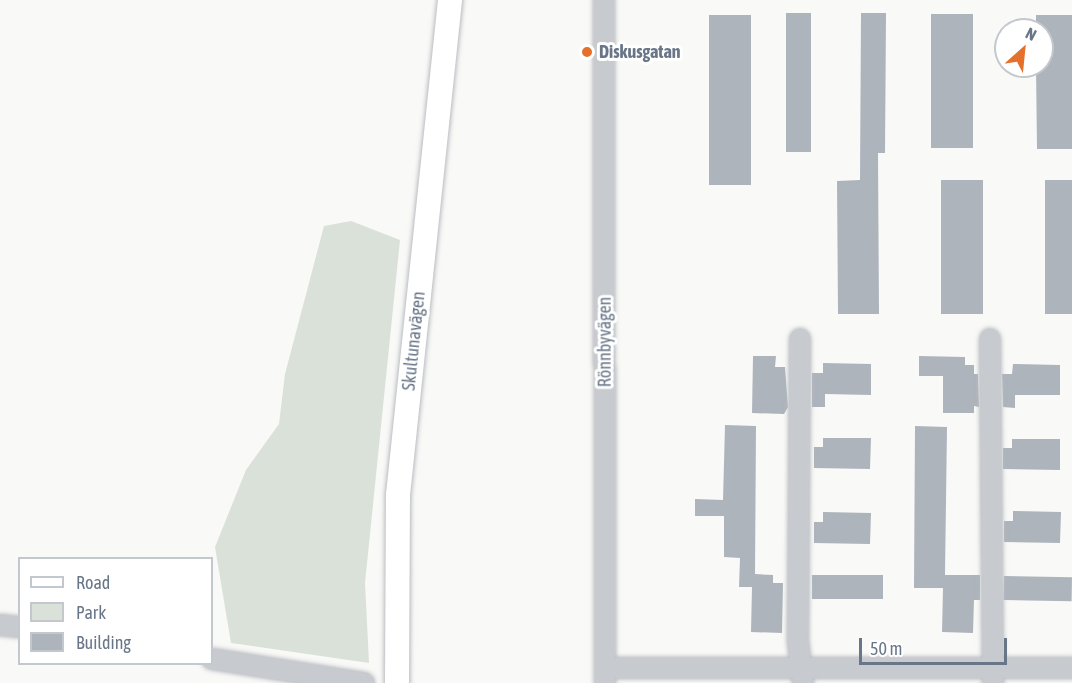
<!DOCTYPE html>
<html>
<head>
<meta charset="utf-8">
<style>
	body { margin:0 }
	#map { position:relative; width:1072px; height:683px; overflow:hidden; background:#f9f9f7; font-family:"Asap Condensed",sans-serif }
	div>[style] { position:absolute }
	.green>* { inset:0; background:#dae1d8 }
	.building>* { inset:0; background:#aeb4bc; transform-origin:0 0 }
	.roads { filter:drop-shadow(0 0 2px #babdc2) drop-shadow(0 0 2px #babdc2) }
	.minor>* { height:20px; margin:-10px; padding:0 10px; transform-origin:10px; border-radius:10px; background:#c7cace }
	.major>* { height:24px; margin:-12px; padding:0 12px; transform-origin:12px; border-radius:12px; background:#fff }
	.dots>* { width:16px; height:16px; translate:-50% -50%; box-sizing:border-box; border:3px solid #fff; border-radius:50% }
	span { translate:-50% -50%; white-space:nowrap; text-align:center; line-height:1.15; -webkit-text-stroke:6px #fff; paint-order:stroke }
	.poi-label { font-size:18px; color:#687688; font-weight:700 }
	.left { translate:0 -50%; text-align:left }
	.street-label { font-size:18px; color:#687688 }
	.legend { position:absolute; left:18px; top:557px; width:195px; height:108px; box-sizing:border-box; background:#fff; border:2px solid #c3c8cf; margin:0; padding:8px 10px; list-style:none; font-size:18px; color:#687688 }
	.legend li { display:flex; align-items:center; gap:12px; height:30px }
	.legend b { width:30px; border:2px solid #c3c8cf }
	.north { position:absolute; left:994px; top:18px; width:60px; height:60px; box-sizing:border-box; background:#fff; border:2px solid #c3c8cf; border-radius:50%; rotate:27deg; font-size:16px; font-weight:700; line-height:24px; text-align:center; color:#687688 }
	.north::after { content:''; display:block; margin:auto; width:21px; height:27px; background:#e4702c; clip-path:polygon(50% 0,100% 100%,50% 72%,0 100%) }
	.scale { position:absolute; left:859px; top:638px; width:148px; height:27px; box-sizing:border-box; border:3px solid #687688; border-top:0; padding-left:8px; font-size:18px; line-height:21px; white-space:nowrap; color:#687688; -webkit-text-stroke:4px #fff; paint-order:stroke }
</style>
</head>
<body>
<div id="map">
	<div class="green">
		<div style="clip-path:polygon(351px 221px,400px 240px,365px 583px,369px 663px,231px 643px,215px 547px,246px 470px,279px 424px,285px 374px,324px 226px)"></div>
	</div>
	<div class="building">
		<div style="left:786px;top:13px;width:25px;height:139px"></div>
		<div style="clip-path:polygon(861px 13px,886px 13px,885px 153px,878px 153px,879px 314px,838px 314px,837px 181px,860px 180px)"></div>
		<div style="left:931px;top:14px;width:42px;height:134px"></div>
		<div style="left:709px;top:15px;width:42px;height:170px"></div>
		<div style="clip-path:polygon(1036px 15px,1072px 15px,1072px 149px,1037px 149px,1036px 66px,1042px 66px,1042px 30px,1036px 30px)"></div>
		<div style="left:941px;top:180px;width:42px;height:134px"></div>
		<div style="left:1072px;top:180px;width:134px;height:27px;rotate:90deg"></div>
		<div style="clip-path:polygon(753px 356px,776px 356px,775px 367px,785px 367px,788px 407px,784px 414px,752px 413px)"></div>
		<div style="clip-path:polygon(919px 356px,965px 357px,965px 365px,974px 365px,974px 374px,978px 374px,979px 407px,974px 406px,974px 413px,943px 413px,943px 376px,919px 376px)"></div>
		<div style="clip-path:polygon(823px 363px,871px 364px,871px 395px,825px 394px,825px 407px,812px 407px,812px 373px,823px 373px)"></div>
		<div style="clip-path:polygon(1013px 364px,1060px 365px,1060px 395px,1015px 395px,1015px 408px,1003px 407px,1002px 374px,1012px 374px)"></div>
		<div style="clip-path:polygon(725px 425px,756px 426px,755px 574px,773px 575px,773px 583px,783px 583px,782px 633px,751px 632px,752px 587px,739px 587px,740px 558px,724px 557px,724px 516px,695px 516px,695px 499px,723px 500px)"></div>
		<div style="clip-path:polygon(915px 426px,947px 427px,945px 575px,980px 575px,980px 600px,974px 600px,973px 633px,942px 632px,943px 588px,914px 588px)"></div>
		<div style="clip-path:polygon(823px 438px,871px 438px,870px 469px,814px 468px,814px 447px,823px 447px)"></div>
		<div style="clip-path:polygon(1012px 439px,1060px 439px,1060px 470px,1003px 469px,1003px 448px,1012px 448px)"></div>
		<div style="clip-path:polygon(1013px 511px,1061px 512px,1060px 543px,1004px 542px,1004px 521px,1013px 521px)"></div>
		<div style="clip-path:polygon(823px 512px,871px 513px,870px 544px,814px 543px,814px 522px,823px 522px)"></div>
		<div style="left:812px;top:575px;width:71px;height:24px"></div>
		<div style="left:1004px;top:576px;width:68px;height:24px;rotate:1deg"></div>
	</div>
	<div class="roads">
		<div class="minor">
			<div style="left:604px;top:0;width:683px;rotate:89.92deg"></div>
			<div style="left:800px;top:339px;width:302px;rotate:90.4deg"></div>
			<div style="left:798px;top:641px;width:42px;rotate:83.2deg"></div>
			<div style="left:990px;top:339px;width:344px;rotate:89.5deg"></div>
			<div style="left:0;top:625px;width:20px;rotate:6deg"></div>
			<div style="left:212px;top:659px;width:154px;rotate:9deg"></div>
			<div style="left:605px;top:668px;width:467px"></div>
		</div>
		<div class="major">
			<div style="left:397px;top:683px;width:188px;rotate:-89.7deg"></div>
			<div style="left:398px;top:495px;width:498px;rotate:-84deg"></div>
		</div>
	</div>
	<div class="dots">
		<div style="left:587px;top:52px;background:#e4702c"></div>
	</div>
	<div class="poi-label">
		<span class="left" style="left:599px;top:52px">Diskusgatan</span>
	</div>
	<div class="street-label">
		<span style="left:414px;top:341px;rotate:-84deg">Skultunavägen</span>
		<span style="left:605px;top:342px;rotate:-90deg">Rönnbyvägen</span>
	</div>
	<ul class="legend">
	<li><b style="height:8px;background:#fff"></b>Road</li>
	<li><b style="height:16px;background:#dae1d8"></b>Park</li>
	<li><b style="height:16px;background:#aeb4bc"></b>Building</li>
	</ul>
	<div class="north">N</div>
	<div class="scale">50 m</div>
</div>
</body>
</html>
